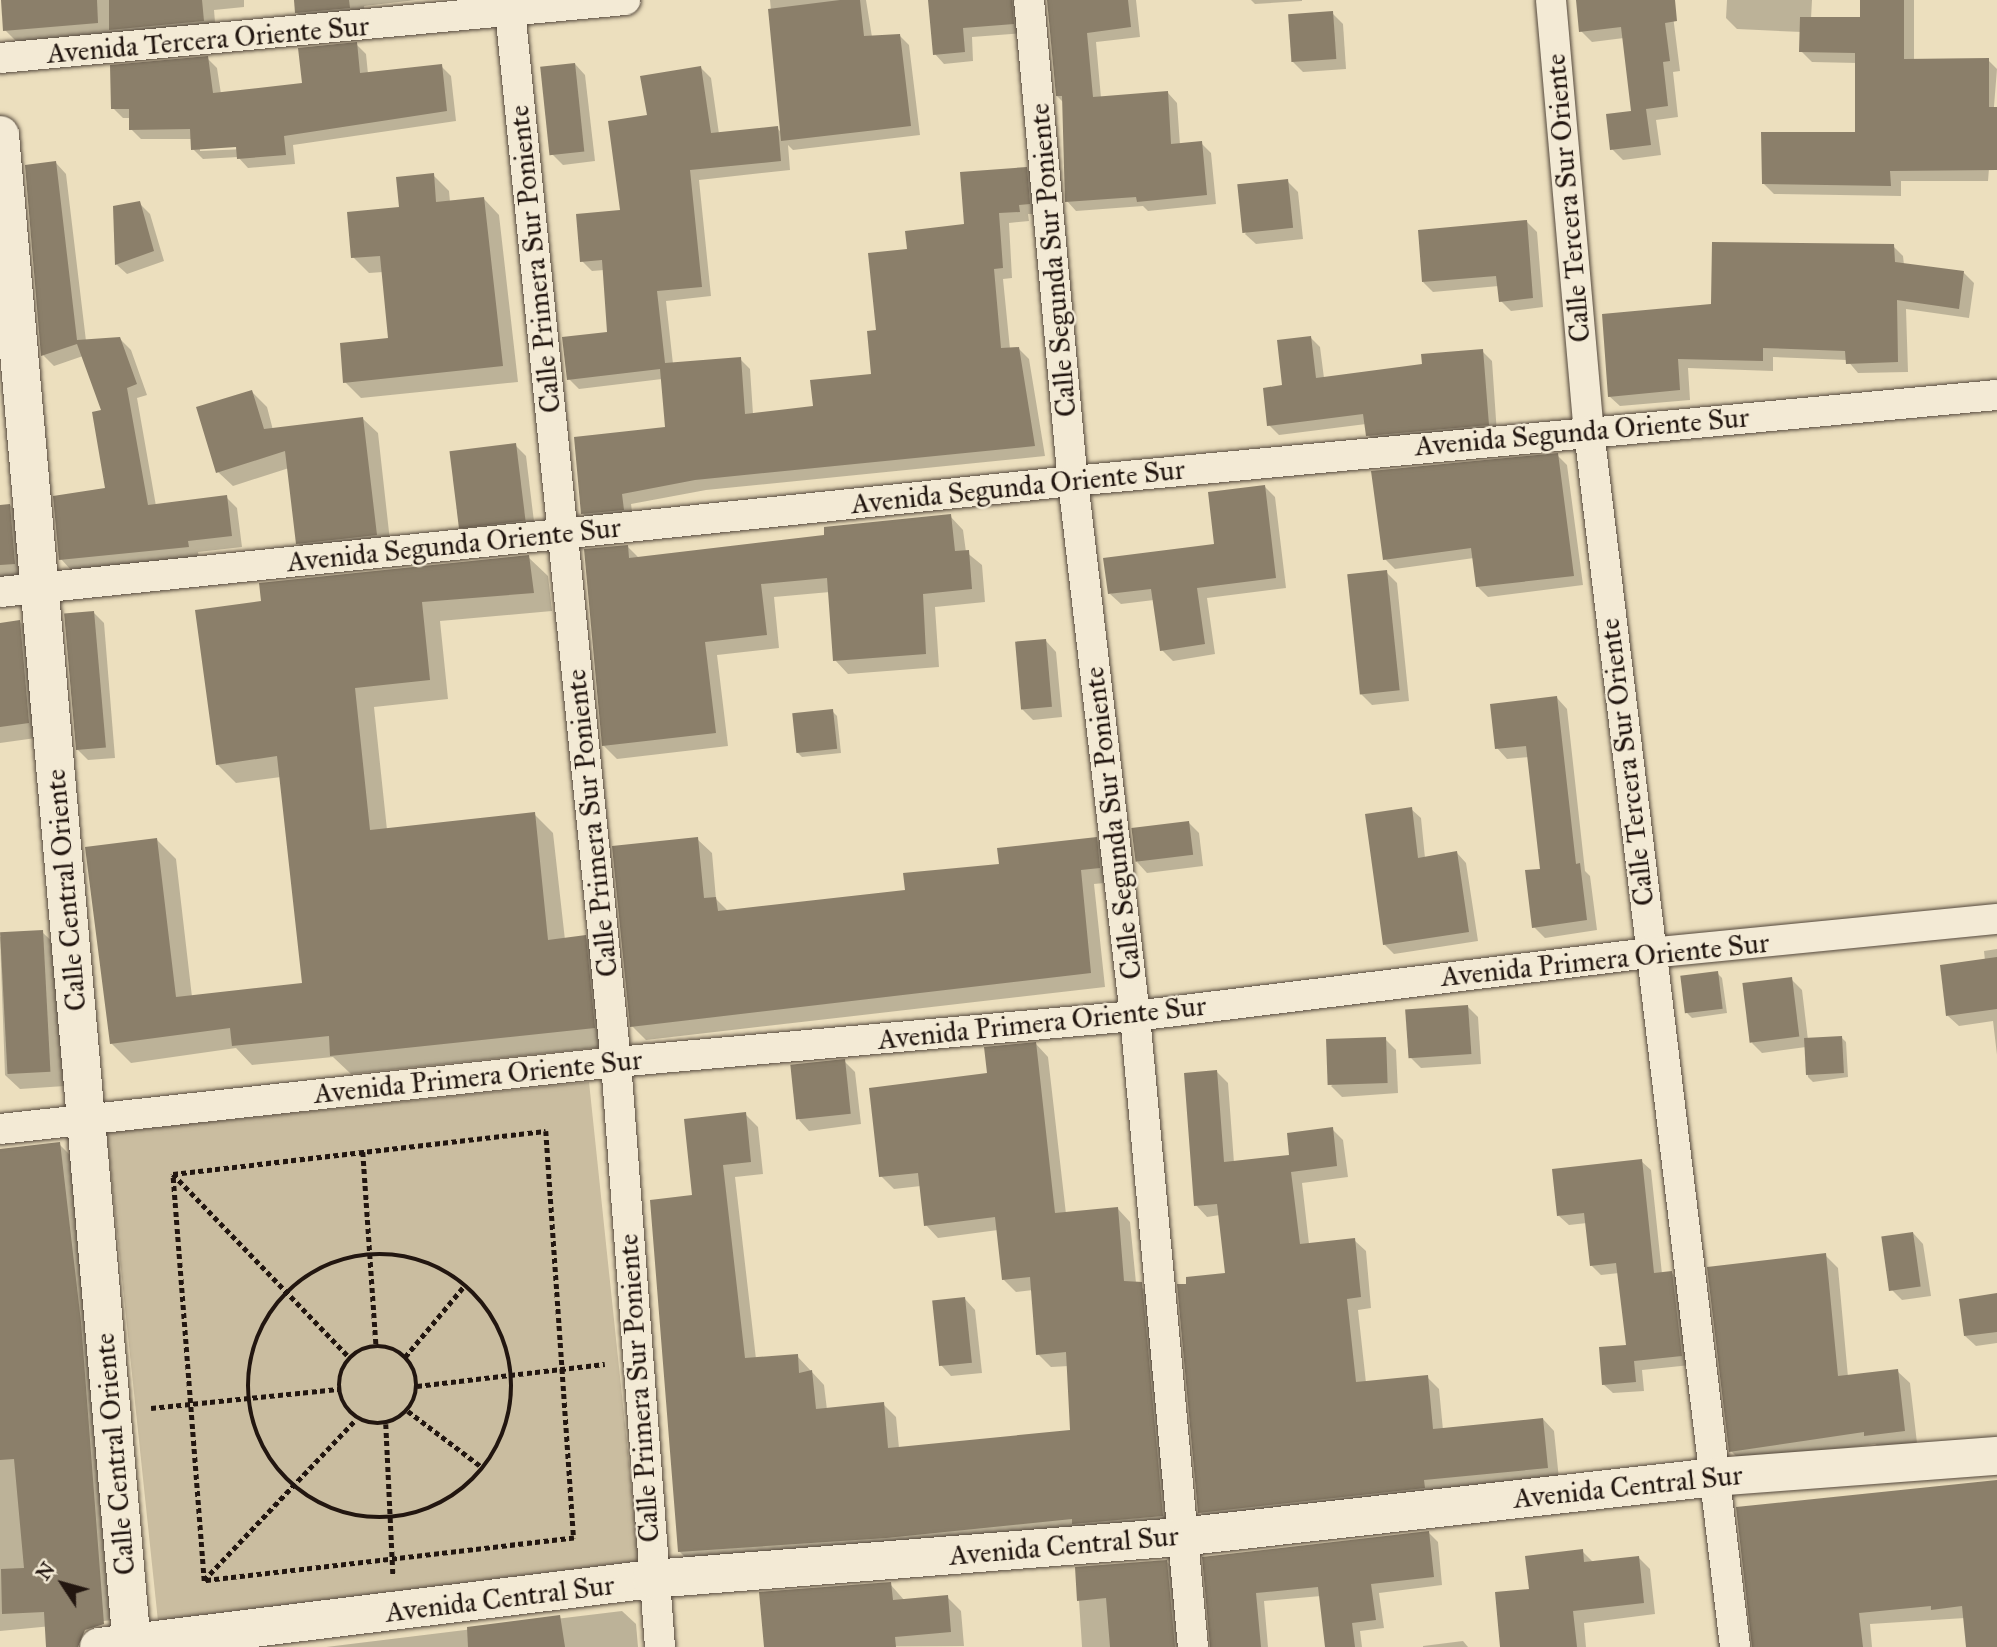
<!DOCTYPE html>
<html>
<head>
<meta charset="utf-8">
<style>
	body { margin:0 }
	#map { position:relative; width:1997px; height:1647px; overflow:hidden; background:#ecdfbe; font-family:"IM FELL Great Primer",serif }
	div>[style] { position:absolute }
	.green>* { inset:0; background:#cabda0; transform-origin:0 0 }
	.shadow>* { inset:0; background:#0003 }
	.building>* { inset:0; background:#8b7f6a; transform-origin:0 0 }
	.path>* { height:4.5px; margin-top:-2.25px; transform-origin:0; background:repeating-linear-gradient(90deg,#221610 0 5px,transparent 0 8.5px) }
	.path>.ring { margin:-2.25px; padding:0; box-sizing:content-box; background:none; border:4.5px solid #221610; border-radius:50% }
	.roads { filter:drop-shadow(0 0 2px #54483c) drop-shadow(0 0 2px #54483c) }
	.street>* { height:30px; margin:-15px; padding:0 15px; transform-origin:15px; border-radius:15px; background:#f3ead5 }
	.secondary>* { height:38px; margin:-19px; padding:0 19px; transform-origin:19px; border-radius:19px; background:#f3ead5 }
	span { translate:-50% -50%; white-space:nowrap; text-align:center; line-height:1.15; -webkit-text-stroke:5px #f3ead5; paint-order:stroke }
	.street-label { font-size:28px; color:#221610 }
	.north { position:absolute; left:28px; top:1549px; width:70px; height:70px; -webkit-text-stroke:5px #f3ead5; paint-order:stroke; rotate:306deg; font-size:19px; font-weight:700; line-height:28px; text-align:center; color:#221610 }
	.north::after { content:''; display:block; margin:auto; width:24px; height:32px; background:#221610; clip-path:polygon(50% 0,100% 100%,50% 72%,0 100%) }
</style>
</head>
<body>
<div id="map">
	<div class="green">
		<div style="left:589px;top:1082px;width:491px;height:485px;rotate:84deg"></div>
	</div>
	<div class="shadow">
		<div style="clip-path:polygon(2px 0,244px 0,244px 7px,214px 10px,216px 34px,18px 43px,5px 30px)"></div>
		<div style="clip-path:polygon(295px 0,416px 0,364px 6px,365px 20px,310px 25px,296px 12px)"></div>
		<div style="clip-path:polygon(770px 0,866px 0,872px 37px,899px 35px,909px 45px,920px 135px,793px 150px,788px 145px,790px 170px,699px 180px,711px 296px,666px 301px,673px 364px,740px 359px,750px 369px,753px 414px,815px 408px,873px 376px,878px 332px,909px 251px,965px 226px,1026px 168px,1036px 178px,1039px 214px,1028px 214px,1029px 221px,1009px 223px,1012px 278px,1003px 279px,1010px 349px,1019px 349px,1029px 359px,1045px 456px,706px 490px,631px 504px,633px 519px,593px 524px,583px 514px,667px 429px,662px 379px,579px 389px,569px 379px,609px 333px,604px 270px,592px 271px,582px 261px,622px 212px,649px 117px,701px 68px,711px 78px,719px 134px,777px 128px,782px 133px)"></div>
		<div style="clip-path:polygon(930px 0,1025px 0,1023px 33px,972px 37px,973px 61px,944px 64px,935px 54px)"></div>
		<div style="clip-path:polygon(1048px 0,1136px 0,1140px 37px,1096px 42px,1101px 98px,1168px 93px,1177px 103px,1180px 145px,1201px 143px,1211px 153px,1216px 204px,1148px 211px,1143px 206px,1076px 211px,1067px 201px,1064px 103px,1057px 96px)"></div>
		<div style="clip-path:polygon(1251px 0,1302px 0,1302px 1px,1255px 4px)"></div>
		<div style="clip-path:polygon(1578px 0,1671px 0,1680px 71px,1673px 72px,1678px 117px,1656px 120px,1661px 155px,1623px 160px,1612px 149px,1633px 112px,1624px 38px,1592px 42px,1581px 31px)"></div>
		<div style="clip-path:polygon(1727px 0,1812px 0,1811px 19px,1861px 19px,1861px 0,1914px 0,1914px 61px,1988px 60px,1997px 69px,1988px 181px,1901px 181px,1901px 196px,1774px 194px,1763px 183px,1856px 134px,1857px 63px,1812px 62px,1801px 51px,1802px 32px,1737px 29px,1726px 18px)"></div>
		<div style="clip-path:polygon(1332px 13px,1343px 24px,1346px 69px,1303px 72px,1292px 61px)"></div>
		<div style="clip-path:polygon(evenodd,356px 44px,366px 54px,368px 74px,441px 66px,451px 76px,456px 121px,293px 145px,295px 164px,248px 168px,238px 157px,203px 159px,193px 149px,192px 139px,141px 139px,131px 129px,131px 118px,123px 118px,113px 108px,207px 58px,217px 68px,221px 94px,304px 84px,356px 44px,245px 145px,245px 149px,200px 151px,200px 148px,245px 145px)"></div>
		<div style="clip-path:polygon(575px 64px,585px 75px,595px 161px,563px 165px,552px 154px)"></div>
		<div style="clip-path:polygon(56px 163px,66px 174px,86px 341px,120px 339px,131px 350px,147px 395px,137px 398px,156px 506px,226px 497px,237px 508px,242px 547px,198px 552px,199px 557px,71px 570px,61px 559px,107px 490px,104px 411px,83px 356px,54px 366px,43px 355px,26px 166px)"></div>
		<div style="clip-path:polygon(433px 175px,449px 191px,450px 202px,484px 199px,499px 215px,518px 382px,361px 398px,345px 382px,390px 340px,383px 272px,369px 273px,353px 257px)"></div>
		<div style="clip-path:polygon(1287px 181px,1298px 192px,1303px 239px,1256px 244px,1245px 234px)"></div>
		<div style="clip-path:polygon(139px 203px,150px 214px,164px 261px,127px 274px,116px 264px)"></div>
		<div style="clip-path:polygon(1527px 222px,1537px 232px,1543px 307px,1511px 311px,1501px 301px,1499px 286px,1433px 292px,1423px 282px)"></div>
		<div style="clip-path:polygon(1893px 246px,1903px 256px,1904px 265px,1963px 272px,1974px 283px,1969px 318px,1906px 309px,1908px 372px,1858px 373px,1847px 360px,1773px 357px,1773px 371px,1688px 368px,1690px 400px,1620px 406px,1609px 396px,1712px 306px)"></div>
		<div style="clip-path:polygon(1310px 337px,1320px 347px,1324px 378px,1424px 365px,1482px 351px,1492px 361px,1497px 434px,1378px 445px,1368px 435px,1366px 424px,1279px 435px,1269px 425px)"></div>
		<div style="clip-path:polygon(252px 392px,267px 407px,273px 430px,363px 419px,378px 433px,391px 550px,312px 558px,298px 543px,289px 468px,233px 486px,218px 472px)"></div>
		<div style="clip-path:polygon(515px 445px,526px 456px,535px 530px,471px 537px,460px 526px)"></div>
		<div style="clip-path:polygon(1557px 455px,1567px 465px,1583px 585px,1488px 597px,1478px 587px,1474px 558px,1395px 569px,1385px 559px)"></div>
		<div style="clip-path:polygon(1265px 487px,1275px 497px,1286px 588px,1207px 598px,1215px 654px,1173px 661px,1162px 650px,1154px 600px,1121px 604px,1110px 594px,1216px 545px)"></div>
		<div style="clip-path:polygon(10px 505px,24px 520px,29px 578px,0 581px,0 507px)"></div>
		<div style="clip-path:polygon(950px 516px,963px 530px,966px 552px,982px 565px,985px 602px,935px 607px,939px 667px,848px 674px,835px 660px,830px 592px,774px 597px,779px 648px,717px 655px,728px 746px,617px 759px,603px 745px,627px 546px,639px 558px,826px 537px)"></div>
		<div style="clip-path:polygon(528px 557px,548px 576px,552px 611px,440px 621px,448px 699px,374px 707px,387px 830px,534px 814px,553px 833px,565px 940px,585px 937px,604px 956px,613px 1046px,351px 1074px,333px 1057px,252px 1065px,236px 1048px,131px 1063px,111px 1043px,157px 840px,176px 859px,192px 997px,304px 985px,281px 777px,236px 783px,217px 764px,262px 602px)"></div>
		<div style="clip-path:polygon(1386px 572px,1397px 583px,1409px 701px,1372px 705px,1361px 694px)"></div>
		<div style="clip-path:polygon(93px 612px,104px 623px,115px 758px,88px 760px,77px 749px)"></div>
		<div style="clip-path:polygon(20px 622px,34px 637px,43px 737px,0 743px,0 625px)"></div>
		<div style="clip-path:polygon(1046px 641px,1056px 652px,1062px 717px,1033px 720px,1022px 709px)"></div>
		<div style="clip-path:polygon(1557px 698px,1567px 709px,1585px 871px,1590px 876px,1597px 930px,1545px 938px,1534px 927px,1542px 870px,1529px 757px,1507px 759px,1497px 748px)"></div>
		<div style="clip-path:polygon(832px 711px,837px 716px,841px 753px,802px 757px,797px 752px)"></div>
		<div style="clip-path:polygon(1411px 809px,1421px 818px,1425px 858px,1457px 853px,1466px 863px,1478px 941px,1394px 954px,1384px 944px)"></div>
		<div style="clip-path:polygon(1188px 822px,1199px 833px,1203px 866px,1147px 873px,1137px 862px)"></div>
		<div style="clip-path:polygon(697px 839px,712px 853px,716px 899px,728px 911px,907px 891px,1096px 839px,1110px 854px,1114px 882px,1094px 884px,1105px 987px,646px 1040px,632px 1026px)"></div>
		<div style="clip-path:polygon(42px 932px,57px 946px,65px 1086px,20px 1089px,5px 1075px,0 937px)"></div>
		<div style="clip-path:polygon(1997px 949px,1997px 1055px,1993px 1021px,1959px 1026px,1948px 1016px,1985px 961px,1984px 951px)"></div>
		<div style="clip-path:polygon(1717px 973px,1722px 978px,1727px 1013px,1692px 1018px,1687px 1013px)"></div>
		<div style="clip-path:polygon(1791px 979px,1802px 990px,1808px 1040px,1841px 1037px,1846px 1042px,1848px 1077px,1813px 1082px,1808px 1077px,1806px 1047px,1762px 1053px,1752px 1043px)"></div>
		<div style="clip-path:polygon(1467px 1006px,1478px 1017px,1481px 1064px,1421px 1068px,1410px 1057px)"></div>
		<div style="clip-path:polygon(1385px 1039px,1396px 1050px,1398px 1093px,1342px 1097px,1331px 1086px)"></div>
		<div style="clip-path:polygon(1036px 1044px,1048px 1057px,1066px 1214px,1118px 1209px,1130px 1222px,1136px 1283px,1154px 1297px,1175px 1529px,692px 1564px,679px 1551px,694px 1197px,745px 1114px,758px 1127px,763px 1174px,735px 1177px,756px 1359px,797px 1356px,824px 1385px,827px 1410px,883px 1404px,896px 1417px,899px 1448px,1072px 1432px,1069px 1366px,1051px 1367px,1038px 1354px,1033px 1290px,1016px 1292px,1003px 1279px,998px 1230px,938px 1238px,926px 1225px,921px 1186px,894px 1189px,881px 1176px,989px 1075px)"></div>
		<div style="clip-path:polygon(844px 1061px,855px 1072px,861px 1124px,809px 1131px,799px 1120px)"></div>
		<div style="clip-path:polygon(1217px 1072px,1228px 1083px,1234px 1163px,1291px 1156px,1332px 1129px,1343px 1140px,1348px 1177px,1302px 1183px,1309px 1244px,1354px 1240px,1366px 1251px,1371px 1308px,1358px 1310px,1366px 1383px,1427px 1377px,1439px 1389px,1443px 1430px,1543px 1419px,1554px 1431px,1559px 1479px,1211px 1524px,1200px 1512px,1227px 1275px,1220px 1215px,1207px 1217px,1196px 1205px)"></div>
		<div style="clip-path:polygon(59px 1144px,72px 1157px,114px 1620px,0 1631px,0 1151px)"></div>
		<div style="clip-path:polygon(1641px 1161px,1651px 1170px,1662px 1274px,1672px 1273px,1681px 1283px,1691px 1365px,1642px 1370px,1644px 1391px,1613px 1393px,1603px 1384px,1628px 1347px,1619px 1273px,1601px 1275px,1591px 1265px,1587px 1223px,1569px 1225px,1559px 1216px)"></div>
		<div style="clip-path:polygon(1913px 1233px,1923px 1244px,1931px 1296px,1902px 1300px,1891px 1289px)"></div>
		<div style="clip-path:polygon(1825px 1255px,1838px 1268px,1848px 1377px,1897px 1371px,1910px 1383px,1917px 1443px,1879px 1447px,1875px 1444px,1743px 1463px,1731px 1451px)"></div>
		<div style="clip-path:polygon(1997px 1295px,1997px 1343px,1976px 1346px,1965px 1336px)"></div>
		<div style="clip-path:polygon(965px 1299px,975px 1310px,982px 1373px,951px 1376px,941px 1365px)"></div>
		<div style="clip-path:polygon(1997px 1480px,1997px 1647px,1968px 1647px,1965px 1618px,1870px 1624px,1872px 1647px,1754px 1647px)"></div>
		<div style="clip-path:polygon(1429px 1533px,1438px 1542px,1442px 1585px,1379px 1593px,1384px 1628px,1360px 1631px,1362px 1647px,1327px 1647px,1321px 1596px,1264px 1601px,1268px 1647px,1212px 1647px,1204px 1558px)"></div>
		<div style="clip-path:polygon(1582px 1551px,1594px 1563px,1638px 1557px,1650px 1569px,1655px 1614px,1584px 1623px,1586px 1647px,1507px 1647px,1531px 1590px)"></div>
		<div style="clip-path:polygon(1167px 1562px,1181px 1576px,1187px 1647px,1082px 1647px,1077px 1569px)"></div>
		<div style="clip-path:polygon(890px 1584px,905px 1601px,947px 1597px,961px 1611px,964px 1646px,766px 1647px)"></div>
		<div style="clip-path:polygon(622px 1611px,636px 1624px,638px 1647px,326px 1647px)"></div>
		<div style="clip-path:polygon(1463px 1641px,1468px 1647px,1423px 1647px,1423px 1646px)"></div>
	</div>
	<div class="building">
		<div style="clip-path:polygon(1px 0,97px 0,98px 23px,3px 31px)"></div>
		<div style="clip-path:polygon(109px 0,202px 0,204px 21px,109px 30px)"></div>
		<div style="clip-path:polygon(294px 0,349px 0,350px 8px,295px 13px)"></div>
		<div style="clip-path:polygon(840px 0,860px 0,864px 36px,900px 34px,911px 126px,781px 141px,768px 9px)"></div>
		<div style="clip-path:polygon(928px 0,1012px 0,1014px 24px,963px 28px,965px 52px,933px 55px)"></div>
		<div style="clip-path:polygon(1047px 0,1128px 0,1131px 27px,1087px 33px,1093px 97px,1168px 91px,1171px 144px,1202px 141px,1207px 195px,1137px 202px,1136px 197px,1065px 202px,1062px 96px,1056px 96px)"></div>
		<div style="clip-path:polygon(1576px 0,1675px 0,1677px 21px,1665px 23px,1670px 61px,1663px 62px,1668px 106px,1646px 109px,1651px 145px,1610px 150px,1606px 114px,1631px 111px,1621px 27px,1579px 32px)"></div>
		<div style="clip-path:polygon(1860px 0,1904px 0,1904px 59px,1989px 58px,1989px 107px,1997px 107px,1997px 170px,1890px 171px,1891px 186px,1762px 184px,1761px 132px,1855px 132px,1855px 53px,1799px 52px,1800px 17px,1860px 17px)"></div>
		<div style="left:1333px;top:11px;width:48px;height:45px;rotate:86deg"></div>
		<div style="clip-path:polygon(357px 42px,360px 73px,442px 64px,447px 111px,284px 136px,286px 155px,237px 159px,236px 147px,191px 150px,190px 129px,129px 130px,129px 109px,111px 109px,110px 65px,208px 56px,213px 93px,302px 83px,298px 48px)"></div>
		<div style="left:575px;top:63px;width:89px;height:35px;rotate:84deg"></div>
		<div style="clip-path:polygon(701px 66px,711px 133px,778px 126px,781px 161px,690px 170px,702px 287px,657px 291px,665px 363px,741px 357px,745px 414px,813px 406px,810px 380px,871px 374px,867px 331px,876px 330px,868px 253px,907px 249px,905px 231px,964px 224px,960px 172px,1027px 167px,1030px 204px,1019px 205px,1020px 212px,999px 213px,1003px 268px,994px 269px,1001px 348px,1019px 347px,1035px 446px,695px 480px,622px 494px,624px 510px,581px 514px,574px 437px,665px 427px,660px 369px,567px 380px,562px 337px,607px 332px,602px 260px,580px 262px,576px 214px,620px 210px,608px 121px,647px 115px,640px 76px)"></div>
		<div style="clip-path:polygon(56px 161px,77px 340px,120px 337px,137px 384px,127px 388px,148px 505px,227px 495px,232px 536px,188px 541px,189px 547px,59px 560px,53px 496px,105px 488px,92px 412px,101px 410px,77px 344px,41px 356px,25px 165px)"></div>
		<div style="clip-path:polygon(434px 173px,436px 202px,484px 197px,503px 366px,343px 383px,340px 343px,388px 338px,380px 256px,351px 258px,347px 212px,399px 207px,396px 177px)"></div>
		<div style="left:1288px;top:179px;width:49px;height:51px;rotate:84deg"></div>
		<div style="clip-path:polygon(140px 201px,154px 251px,115px 265px,113px 206px)"></div>
		<div style="clip-path:polygon(1527px 220px,1533px 298px,1499px 302px,1496px 276px,1422px 282px,1418px 230px)"></div>
		<div style="clip-path:polygon(1712px 242px,1894px 244px,1895px 262px,1964px 271px,1959px 309px,1897px 300px,1898px 362px,1846px 364px,1845px 351px,1763px 348px,1763px 361px,1678px 359px,1680px 390px,1608px 397px,1602px 314px,1711px 304px)"></div>
		<div style="clip-path:polygon(1311px 336px,1316px 378px,1422px 364px,1421px 354px,1483px 349px,1489px 425px,1366px 436px,1363px 414px,1267px 426px,1263px 388px,1282px 385px,1277px 340px)"></div>
		<div style="clip-path:polygon(252px 390px,264px 429px,363px 417px,377px 535px,296px 544px,285px 451px,216px 473px,196px 407px)"></div>
		<div style="left:516px;top:443px;width:78px;height:67px;rotate:83deg"></div>
		<div style="clip-path:polygon(1558px 453px,1574px 576px,1476px 587px,1471px 548px,1383px 560px,1371px 471px)"></div>
		<div style="clip-path:polygon(1265px 485px,1276px 578px,1197px 588px,1205px 644px,1160px 651px,1151px 589px,1108px 594px,1103px 558px,1214px 544px,1208px 492px)"></div>
		<div style="clip-path:polygon(10px 504px,15px 564px,0 565px,0 505px)"></div>
		<div style="clip-path:polygon(951px 514px,955px 551px,969px 550px,972px 589px,923px 594px,926px 654px,833px 661px,827px 578px,761px 584px,767px 635px,705px 642px,716px 733px,602px 746px,584px 549px,628px 545px,629px 558px,824px 535px,824px 527px)"></div>
		<div style="clip-path:polygon(529px 555px,534px 593px,422px 602px,430px 680px,355px 688px,370px 830px,535px 812px,548px 940px,586px 935px,595px 1028px,330px 1056px,329px 1036px,232px 1046px,230px 1028px,110px 1044px,85px 847px,157px 838px,176px 997px,302px 983px,277px 756px,216px 765px,195px 610px,261px 601px,259px 583px)"></div>
		<div style="left:1387px;top:570px;width:121px;height:40px;rotate:84deg"></div>
		<div style="left:94px;top:611px;width:137px;height:30px;rotate:85deg"></div>
		<div style="clip-path:polygon(20px 620px,29px 723px,0 727px,0 623px)"></div>
		<div style="left:1046px;top:639px;width:68px;height:31px;rotate:85deg"></div>
		<div style="clip-path:polygon(1557px 696px,1576px 864px,1580px 863px,1587px 920px,1532px 928px,1525px 870px,1540px 869px,1526px 746px,1495px 749px,1490px 704px)"></div>
		<div style="left:833px;top:709px;width:40px;height:41px;rotate:84deg"></div>
		<div style="clip-path:polygon(1412px 807px,1418px 858px,1457px 851px,1469px 932px,1383px 945px,1365px 814px)"></div>
		<div style="left:1189px;top:821px;width:34px;height:58px;rotate:83deg"></div>
		<div style="clip-path:polygon(698px 837px,704px 898px,716px 897px,718px 911px,905px 890px,903px 873px,999px 864px,997px 848px,1097px 837px,1100px 868px,1081px 870px,1091px 973px,630px 1027px,612px 846px)"></div>
		<div style="left:43px;top:930px;width:142px;height:43px;rotate:87deg"></div>
		<div style="clip-path:polygon(1997px 957px,1997px 1009px,1946px 1016px,1940px 965px)"></div>
		<div style="left:1718px;top:971px;width:38px;height:38px;rotate:83deg"></div>
		<div style="left:1792px;top:977px;width:60px;height:50px;rotate:83deg"></div>
		<div style="left:1468px;top:1005px;width:49px;height:63px;rotate:86deg"></div>
		<div style="left:1842px;top:1036px;width:37px;height:38px;rotate:87deg"></div>
		<div style="left:1386px;top:1037px;width:46px;height:60px;rotate:88deg"></div>
		<div style="clip-path:polygon(1036px 1042px,1055px 1213px,1118px 1207px,1124px 1281px,1142px 1282px,1163px 1516px,1072px 1524px,1072px 1519px,886px 1538px,678px 1552px,650px 1200px,692px 1195px,684px 1119px,746px 1112px,751px 1162px,723px 1165px,745px 1358px,798px 1354px,799px 1373px,812px 1370px,816px 1409px,884px 1402px,888px 1448px,1070px 1430px,1066px 1352px,1036px 1355px,1030px 1277px,1002px 1280px,995px 1217px,924px 1226px,918px 1173px,879px 1177px,869px 1088px,987px 1073px,984px 1047px)"></div>
		<div style="left:845px;top:1059px;width:55px;height:55px;rotate:84deg"></div>
		<div style="clip-path:polygon(1217px 1070px,1224px 1162px,1289px 1155px,1287px 1133px,1333px 1127px,1337px 1166px,1291px 1172px,1300px 1244px,1355px 1238px,1361px 1297px,1347px 1299px,1356px 1382px,1428px 1375px,1433px 1429px,1543px 1418px,1548px 1468px,1424px 1480px,1425px 1488px,1198px 1513px,1177px 1284px,1186px 1284px,1186px 1277px,1225px 1273px,1217px 1204px,1194px 1206px,1184px 1073px)"></div>
		<div style="clip-path:polygon(60px 1142px,81px 1322px,104px 1624px,85px 1630px,78px 1647px,46px 1647px,44px 1612px,2px 1614px,1px 1569px,24px 1568px,14px 1459px,0 1460px,0 1149px)"></div>
		<div style="clip-path:polygon(1642px 1159px,1654px 1273px,1672px 1271px,1682px 1356px,1634px 1361px,1636px 1382px,1602px 1385px,1599px 1347px,1626px 1345px,1616px 1263px,1590px 1266px,1584px 1213px,1557px 1216px,1552px 1169px)"></div>
		<div style="left:1913px;top:1232px;width:55px;height:32px;rotate:82deg"></div>
		<div style="clip-path:polygon(1826px 1253px,1838px 1376px,1898px 1369px,1905px 1431px,1864px 1436px,1864px 1432px,1729px 1452px,1707px 1267px)"></div>
		<div style="clip-path:polygon(1997px 1293px,1997px 1332px,1964px 1336px,1959px 1299px)"></div>
		<div style="left:965px;top:1297px;width:66px;height:33px;rotate:84deg"></div>
		<div style="clip-path:polygon(1997px 1480px,1997px 1647px,1966px 1647px,1962px 1606px,1931px 1610px,1931px 1606px,1859px 1613px,1863px 1647px,1752px 1647px,1736px 1507px)"></div>
		<div style="clip-path:polygon(1429px 1531px,1434px 1577px,1371px 1584px,1376px 1620px,1352px 1623px,1355px 1647px,1325px 1647px,1318px 1587px,1256px 1593px,1261px 1647px,1210px 1647px,1202px 1557px)"></div>
		<div style="clip-path:polygon(1583px 1549px,1584px 1562px,1639px 1556px,1644px 1603px,1573px 1611px,1577px 1647px,1500px 1647px,1495px 1592px,1529px 1589px,1525px 1556px)"></div>
		<div style="clip-path:polygon(1167px 1560px,1175px 1647px,1110px 1647px,1106px 1598px,1077px 1601px,1075px 1567px)"></div>
		<div style="clip-path:polygon(891px 1582px,893px 1600px,948px 1595px,951px 1632px,895px 1637px,896px 1647px,764px 1647px,759px 1592px)"></div>
		<div style="clip-path:polygon(560px 1615px,565px 1647px,468px 1647px,467px 1627px)"></div>
	</div>
	<div class="path">
		<div style="left:546px;top:1131px;width:408px;rotate:86.1deg"></div>
		<div style="left:574px;top:1538px;width:372px;rotate:173.4deg"></div>
		<div style="left:204px;top:1581px;width:408px;rotate:-94.4deg"></div>
		<div style="left:173px;top:1174px;width:375px;rotate:-6.6deg"></div>
		<div style="left:363px;top:1152px;width:193px;rotate:86.1deg"></div>
		<div style="left:173px;top:1174px;width:254px;rotate:46.1deg"></div>
		<div class="ring" style="left:248px;top:1254px;width:259.5px;height:259.5px"></div>
		<div class="ring" style="left:339px;top:1346px;width:73.5px;height:73.5px"></div>
		<div style="left:405px;top:1357px;width:94px;rotate:-50.2deg"></div>
		<div style="left:417px;top:1386px;width:189px;rotate:-6.7deg"></div>
		<div style="left:151px;top:1408px;width:188px;rotate:-5.8deg"></div>
		<div style="left:408px;top:1411px;width:94px;rotate:37.2deg"></div>
		<div style="left:386px;top:1424px;width:150px;rotate:87.3deg"></div>
		<div style="left:204px;top:1580px;width:221px;rotate:-46.6deg"></div>
	</div>
	<div class="roads">
		<div class="street">
			<div style="left:509px;top:0;width:1067px;rotate:84.25deg"></div>
			<div style="left:616px;top:1062px;width:587px;rotate:85.7deg"></div>
			<div style="left:1029px;top:0;width:483px;rotate:84.8deg"></div>
			<div style="left:1073px;top:481px;width:539px;rotate:83.39deg"></div>
			<div style="left:1135px;top:1016px;width:634px;rotate:84.75deg"></div>
			<div style="left:1551px;top:0;width:433px;rotate:85deg"></div>
			<div style="left:1589px;top:431px;width:1225px;rotate:83.15deg"></div>
			<div style="left:0;top:58px;width:628px;rotate:-5.3deg"></div>
			<div style="left:0;top:592px;width:1079px;rotate:-5.91deg"></div>
			<div style="left:1073px;top:481px;width:928px;rotate:-5.32deg"></div>
			<div style="left:0;top:1129px;width:620px;rotate:-6.21deg"></div>
			<div style="left:616px;top:1062px;width:521px;rotate:-5.07deg"></div>
			<div style="left:1135px;top:1016px;width:518px;rotate:-6.99deg"></div>
			<div style="left:1649px;top:953px;width:350px;rotate:-5.6deg"></div>
		</div>
		<div class="secondary">
			<div style="left:0;top:135px;width:1518px;rotate:85.01deg"></div>
			<div style="left:99px;top:1647px;width:557px;rotate:-7.01deg"></div>
			<div style="left:652px;top:1579px;width:530px;rotate:-4.55deg"></div>
			<div style="left:1180px;top:1537px;width:538px;rotate:-6.4deg"></div>
			<div style="left:1715px;top:1477px;width:283px;rotate:-4.3deg"></div>
		</div>
	</div>
	<div class="street-label">
		<span style="left:208px;top:40px;rotate:-5deg">Avenida Tercera Oriente Sur</span>
		<span style="left:1568px;top:198px;rotate:-95deg">Calle Tercera Sur Oriente</span>
		<span style="left:535px;top:259px;rotate:-96deg">Calle Primera Sur Poniente</span>
		<span style="left:1053px;top:260px;rotate:-95deg">Calle Segunda Sur Poniente</span>
		<span style="left:1582px;top:432px;rotate:-5deg">Avenida Segunda Oriente Sur</span>
		<span style="left:1018px;top:487px;rotate:-6deg">Avenida Segunda Oriente Sur</span>
		<span style="left:454px;top:545px;rotate:-6deg">Avenida Segunda Oriente Sur</span>
		<span style="left:1627px;top:762px;rotate:-97deg">Calle Tercera Sur Oriente</span>
		<span style="left:592px;top:823px;rotate:-96deg">Calle Primera Sur Poniente</span>
		<span style="left:1113px;top:823px;rotate:-97deg">Calle Segunda Sur Poniente</span>
		<span style="left:66px;top:890px;rotate:-95deg">Calle Central Oriente</span>
		<span style="left:1605px;top:960px;rotate:-6deg">Avenida Primera Oriente Sur</span>
		<span style="left:1042px;top:1023px;rotate:-6deg">Avenida Primera Oriente Sur</span>
		<span style="left:478px;top:1077px;rotate:-6deg">Avenida Primera Oriente Sur</span>
		<span style="left:639px;top:1388px;rotate:-94deg">Calle Primera Sur Poniente</span>
		<span style="left:115px;top:1454px;rotate:-95deg">Calle Central Oriente</span>
		<span style="left:1628px;top:1487px;rotate:-6deg">Avenida Central Sur</span>
		<span style="left:1064px;top:1546px;rotate:-5deg">Avenida Central Sur</span>
		<span style="left:500px;top:1599px;rotate:-7deg">Avenida Central Sur</span>
	</div>
	<div class="north">N</div>
</div>
</body>
</html>
